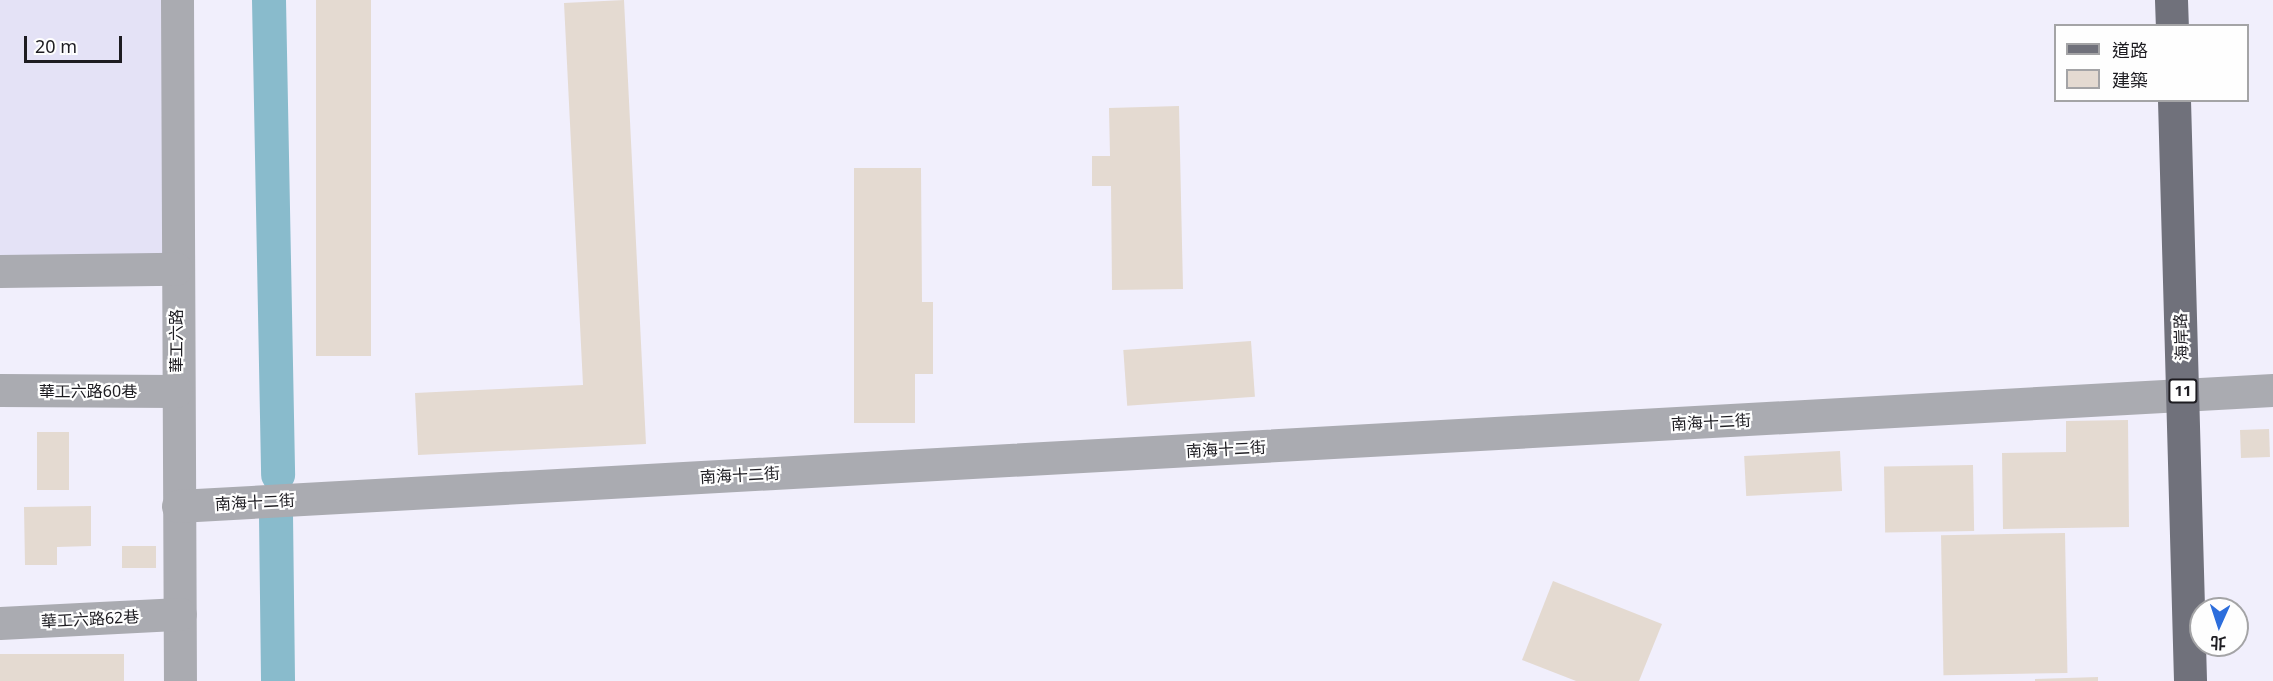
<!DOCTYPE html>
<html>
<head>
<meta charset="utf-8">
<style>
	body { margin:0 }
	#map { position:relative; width:2273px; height:681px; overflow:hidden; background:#f1effc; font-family:"Noto Sans","Noto Sans TC",sans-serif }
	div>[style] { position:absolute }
	.built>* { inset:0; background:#e4e2f6; transform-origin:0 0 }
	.canal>* { height:34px; margin:-17px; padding:0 17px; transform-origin:17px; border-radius:17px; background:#89bbcc }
	.building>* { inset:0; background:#e4dad1; transform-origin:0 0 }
	.minor>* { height:33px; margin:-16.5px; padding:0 16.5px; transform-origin:16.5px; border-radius:16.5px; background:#aaabb1 }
	.major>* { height:33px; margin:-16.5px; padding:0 16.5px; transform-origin:16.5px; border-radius:16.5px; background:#70717b }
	span { translate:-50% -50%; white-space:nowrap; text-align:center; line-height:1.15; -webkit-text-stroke:4.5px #fefefe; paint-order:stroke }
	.shield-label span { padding:2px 4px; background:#fefefe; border:2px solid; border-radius:4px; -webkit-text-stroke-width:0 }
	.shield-label { font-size:15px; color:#1d1c21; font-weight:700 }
	.street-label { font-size:16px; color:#1d1c21 }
	.legend { position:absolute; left:2054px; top:24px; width:195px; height:78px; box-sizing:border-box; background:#fefefe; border:2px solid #a4a4a6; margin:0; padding:8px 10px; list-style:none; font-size:18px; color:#1d1c21 }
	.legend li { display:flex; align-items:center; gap:12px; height:30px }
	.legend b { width:30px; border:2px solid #a4a4a6 }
	.north { position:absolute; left:2189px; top:597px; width:60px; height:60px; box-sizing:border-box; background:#fefefe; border:2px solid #a4a4a6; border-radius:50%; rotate:183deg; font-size:16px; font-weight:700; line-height:24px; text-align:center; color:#1d1c21 }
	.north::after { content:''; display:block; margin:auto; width:21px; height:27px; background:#2d6edc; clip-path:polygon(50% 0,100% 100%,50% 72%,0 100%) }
	.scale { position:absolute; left:24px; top:36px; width:98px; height:27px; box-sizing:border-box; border:3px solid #1d1c21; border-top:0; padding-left:8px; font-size:18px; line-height:21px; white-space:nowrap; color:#1d1c21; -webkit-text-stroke:4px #fefefe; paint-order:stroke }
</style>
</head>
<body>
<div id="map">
	<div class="built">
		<div style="left:0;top:0;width:177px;height:271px"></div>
	</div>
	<div class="canal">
		<div style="left:269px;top:0;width:475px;rotate:88.9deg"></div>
		<div style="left:276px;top:515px;width:166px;rotate:89.3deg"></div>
	</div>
	<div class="building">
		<div style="left:316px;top:0;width:55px;height:356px"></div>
		<div style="clip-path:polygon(624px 0,646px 444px,418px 455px,415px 393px,583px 385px,564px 3px)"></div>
		<div style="clip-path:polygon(1179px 106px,1183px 289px,1112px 290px,1111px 186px,1092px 186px,1092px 156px,1110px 156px,1109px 108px)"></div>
		<div style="clip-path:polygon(854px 168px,921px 168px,922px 302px,933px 302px,933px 374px,915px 374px,915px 423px,854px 423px)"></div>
		<div style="left:1251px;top:341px;width:56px;height:128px;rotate:86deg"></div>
		<div style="clip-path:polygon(2128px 420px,2129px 527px,2003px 529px,2002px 453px,2066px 452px,2066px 421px)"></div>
		<div style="left:2269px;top:429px;width:28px;height:29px;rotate:88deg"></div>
		<div style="left:37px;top:432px;width:32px;height:58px"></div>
		<div style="left:1840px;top:451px;width:40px;height:96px;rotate:87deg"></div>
		<div style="left:1973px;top:465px;width:66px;height:89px;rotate:89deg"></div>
		<div style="clip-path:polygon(91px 506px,91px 546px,57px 547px,57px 565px,25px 565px,24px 507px)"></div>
		<div style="left:2065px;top:533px;width:140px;height:124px;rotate:89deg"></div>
		<div style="left:156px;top:546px;width:22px;height:34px;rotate:90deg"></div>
		<div style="clip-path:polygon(1553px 581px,1662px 624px,1639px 681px,1576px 681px,1522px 660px)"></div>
		<div style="left:0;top:654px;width:124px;height:27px"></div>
		<div style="clip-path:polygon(2098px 677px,2098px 681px,2035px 681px,2035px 679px)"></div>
	</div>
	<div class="minor">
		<div style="left:177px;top:0;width:681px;rotate:89.75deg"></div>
		<div style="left:0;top:271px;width:176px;rotate:-0.7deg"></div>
		<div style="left:0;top:390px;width:176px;rotate:0.3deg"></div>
		<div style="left:178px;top:506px;width:2098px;rotate:-3.17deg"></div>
		<div style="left:0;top:623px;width:180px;rotate:-2.9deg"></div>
	</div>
	<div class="major">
		<div style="left:2171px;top:0;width:26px;rotate:88deg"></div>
		<div style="left:2174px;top:100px;width:581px;rotate:88.42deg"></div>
	</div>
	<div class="shield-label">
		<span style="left:2183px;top:391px">11</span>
	</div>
	<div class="street-label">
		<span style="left:2181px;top:337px;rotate:-92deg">海岸路</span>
		<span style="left:176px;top:341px;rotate:-90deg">華工六路</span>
		<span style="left:88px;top:391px">華工六路60巷</span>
		<span style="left:1711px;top:422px;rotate:-3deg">南海十二街</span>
		<span style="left:1226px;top:449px;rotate:-3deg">南海十二街</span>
		<span style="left:740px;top:475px;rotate:-3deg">南海十二街</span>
		<span style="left:255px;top:502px;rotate:-3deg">南海十二街</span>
		<span style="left:90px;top:619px;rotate:-3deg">華工六路62巷</span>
	</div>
	<ul class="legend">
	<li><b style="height:8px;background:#70717b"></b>道路</li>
	<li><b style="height:16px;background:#e4dad1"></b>建築</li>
	</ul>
	<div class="north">北</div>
	<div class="scale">20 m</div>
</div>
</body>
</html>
